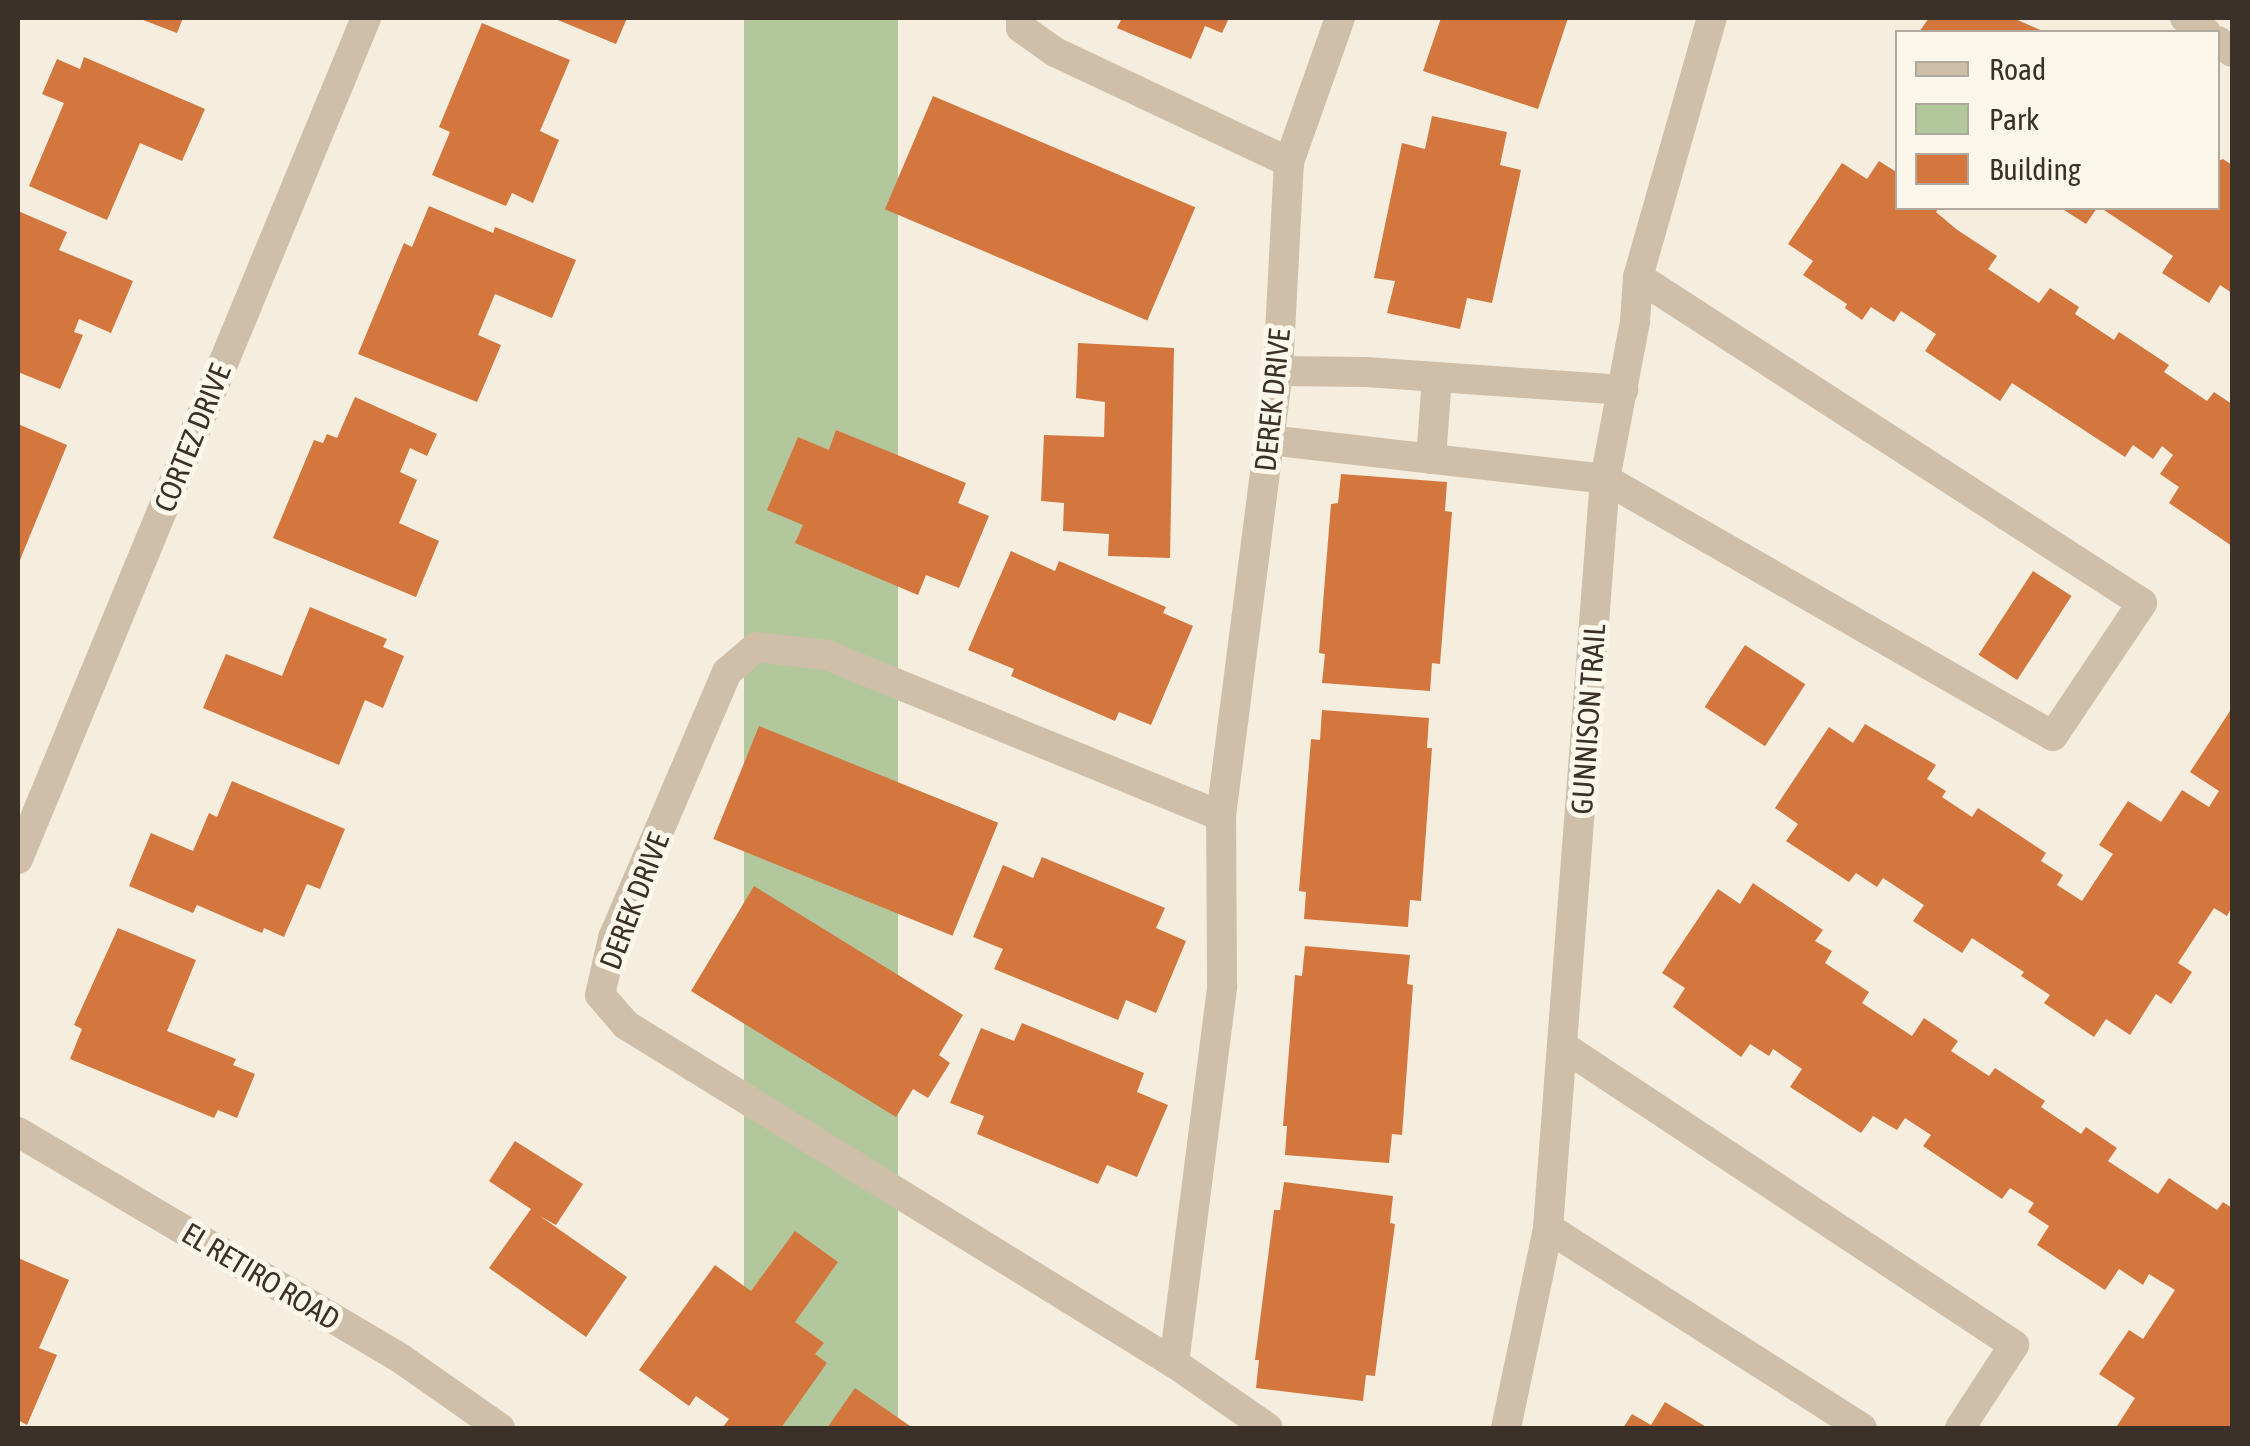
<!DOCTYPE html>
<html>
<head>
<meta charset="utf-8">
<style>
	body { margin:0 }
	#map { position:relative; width:2250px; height:1446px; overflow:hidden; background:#f5eede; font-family:"Asap Condensed",sans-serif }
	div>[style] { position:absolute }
	.green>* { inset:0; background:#b2c79c; transform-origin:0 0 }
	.building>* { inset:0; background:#d3773f; transform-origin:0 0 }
	.minor>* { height:30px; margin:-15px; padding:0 15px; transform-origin:15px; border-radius:15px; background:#cfbfa8 }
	span { translate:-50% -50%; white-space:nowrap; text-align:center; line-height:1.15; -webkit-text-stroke:10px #fcf7eb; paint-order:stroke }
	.street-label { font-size:30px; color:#3b3129 }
	.frame { position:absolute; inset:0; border:20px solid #3b3129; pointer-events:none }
	.legend { position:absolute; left:1895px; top:30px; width:325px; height:180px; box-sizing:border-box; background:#fcf7eb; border:2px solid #afa89d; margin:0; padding:12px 18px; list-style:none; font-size:30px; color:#3b3129 }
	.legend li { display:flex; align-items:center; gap:20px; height:50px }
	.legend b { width:50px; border:2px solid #afa89d }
</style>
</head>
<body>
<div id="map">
	<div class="green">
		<div style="left:744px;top:18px;width:154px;height:1528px"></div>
	</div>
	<div class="building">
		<div style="clip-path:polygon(138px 18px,183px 18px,177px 33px)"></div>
		<div style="clip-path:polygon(553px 18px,627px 18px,616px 44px)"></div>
		<div style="clip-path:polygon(1122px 18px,1229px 18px,1222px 33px,1205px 26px,1191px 59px,1117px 28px)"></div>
		<div style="clip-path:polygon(1441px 18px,1568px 18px,1538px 109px,1423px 71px)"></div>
		<div style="clip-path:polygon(1929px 18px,2013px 18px,2045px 32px,1919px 32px)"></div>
		<div style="clip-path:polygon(482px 23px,570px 60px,540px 131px,559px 140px,533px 203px,512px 193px,506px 206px,432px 175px,450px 132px,439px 127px)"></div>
		<div style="clip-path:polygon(84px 57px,205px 109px,182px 161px,140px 143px,107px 220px,29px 186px,64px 103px,42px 94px,57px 59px,80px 69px)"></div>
		<div style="left:933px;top:96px;width:285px;height:123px;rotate:23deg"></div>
		<div style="clip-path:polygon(1432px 116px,1507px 132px,1500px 165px,1521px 170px,1492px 303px,1467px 298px,1460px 329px,1387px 313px,1395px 281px,1374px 278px,1402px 143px,1425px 149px)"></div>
		<div style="clip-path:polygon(2223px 159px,2232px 165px,2232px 293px,2220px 285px,2209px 303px,2162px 273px,2173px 256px,2101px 208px,2218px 208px,2218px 161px)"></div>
		<div style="clip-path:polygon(1879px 161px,1898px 173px,1898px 208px,1939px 208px,1936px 212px,1956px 229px,1997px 256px,1988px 269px,2039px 303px,2050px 288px,2079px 307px,2075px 314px,2114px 340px,2119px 332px,2169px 365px,2164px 372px,2207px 401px,2214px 392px,2232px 404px,2232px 546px,2169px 503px,2179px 487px,2160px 474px,2173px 455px,2162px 446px,2153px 459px,2133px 445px,2125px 457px,2012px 383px,2000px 401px,1925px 351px,1936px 334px,1901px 311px,1894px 322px,1871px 307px,1862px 320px,1845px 308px,1847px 304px,1803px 275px,1813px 261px,1788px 244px,1842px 163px,1867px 179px)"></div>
		<div style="clip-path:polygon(429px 206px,493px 233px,495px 227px,576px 260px,552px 318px,495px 294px,478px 335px,501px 345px,477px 402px,358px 354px,404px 243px,412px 247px)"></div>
		<div style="clip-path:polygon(2061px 208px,2097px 208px,2086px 224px)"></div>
		<div style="clip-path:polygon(18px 211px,67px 232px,59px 250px,133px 281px,111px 333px,79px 319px,74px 332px,83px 335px,60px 389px,18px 372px)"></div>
		<div style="clip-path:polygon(1078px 343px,1174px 348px,1170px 558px,1108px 556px,1109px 534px,1063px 531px,1064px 503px,1041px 501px,1044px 435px,1104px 437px,1105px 402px,1076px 398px)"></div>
		<div style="clip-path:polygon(355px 397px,437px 434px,427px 456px,410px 448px,400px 472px,417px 480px,399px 523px,439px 541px,416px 597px,273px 538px,314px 440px,323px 443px,327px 434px,337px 438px)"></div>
		<div style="clip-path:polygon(18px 424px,67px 445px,18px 565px)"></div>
		<div style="clip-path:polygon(836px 430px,966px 483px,958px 503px,989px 516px,959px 588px,926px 575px,918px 595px,795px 543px,803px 525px,767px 510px,798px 437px,829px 450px)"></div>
		<div style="clip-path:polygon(1341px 474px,1447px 482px,1445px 511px,1452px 512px,1440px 664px,1432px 663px,1430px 691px,1322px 683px,1325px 654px,1319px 653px,1331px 504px,1338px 503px)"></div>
		<div style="clip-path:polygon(1011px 551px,1055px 571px,1059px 561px,1166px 607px,1163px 613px,1193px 626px,1151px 725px,1119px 712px,1115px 721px,1011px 676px,1014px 669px,968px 650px)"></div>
		<div style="left:2033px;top:571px;width:46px;height:100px;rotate:33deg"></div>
		<div style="clip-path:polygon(310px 607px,387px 639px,383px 647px,404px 656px,383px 708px,365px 700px,339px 765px,203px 708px,226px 654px,282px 676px)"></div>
		<div style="left:1745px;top:645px;width:72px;height:74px;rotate:33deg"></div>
		<div style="clip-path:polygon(2232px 708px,2232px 907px,2227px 916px,2214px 908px,2178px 963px,2192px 972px,2171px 1004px,2156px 994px,2130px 1035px,2106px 1019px,2094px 1037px,2044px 1003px,2050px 995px,2021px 976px,2024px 972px,1972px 938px,1962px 953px,1913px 921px,1924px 905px,1883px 878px,1877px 887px,1856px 873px,1849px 882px,1786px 841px,1798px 824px,1775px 808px,1829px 727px,1853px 743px,1865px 724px,1936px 765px,1927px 779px,1946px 791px,1942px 797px,1972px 817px,1978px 808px,2046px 853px,2041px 861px,2063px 875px,2057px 885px,2082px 901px,2113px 854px,2099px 845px,2128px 801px,2161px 822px,2182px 790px,2209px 807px,2219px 791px,2190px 772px)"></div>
		<div style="clip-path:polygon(1322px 710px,1429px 718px,1427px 748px,1432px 748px,1421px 901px,1410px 900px,1408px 927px,1304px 919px,1306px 892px,1299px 891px,1311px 739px,1320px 740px)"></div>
		<div style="left:759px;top:726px;width:258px;height:122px;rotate:22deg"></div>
		<div style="clip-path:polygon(232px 781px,345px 829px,320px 889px,307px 884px,284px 937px,264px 928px,262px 933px,197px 905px,193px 913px,129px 886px,151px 833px,193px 851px,209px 813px,217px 817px)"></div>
		<div style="clip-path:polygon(1042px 857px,1165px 908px,1156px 928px,1186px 941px,1156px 1013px,1126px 1000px,1118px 1020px,994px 969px,1003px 949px,973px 937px,1003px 865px,1033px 878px)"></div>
		<div style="clip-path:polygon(1753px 883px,1823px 930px,1815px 941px,1832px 951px,1825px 963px,1869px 992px,1862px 1003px,1912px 1036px,1924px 1018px,1958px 1041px,1951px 1051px,1989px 1076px,1995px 1068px,2045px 1101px,2041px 1107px,2081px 1134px,2086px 1127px,2117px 1148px,2108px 1161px,2158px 1194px,2169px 1178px,2217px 1210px,2223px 1202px,2232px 1208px,2232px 1428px,2117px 1426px,2135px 1398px,2099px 1374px,2129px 1330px,2143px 1339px,2175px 1290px,2149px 1274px,2143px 1285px,2119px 1269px,2105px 1290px,2037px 1245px,2049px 1226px,2028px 1212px,2034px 1203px,2010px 1188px,2002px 1199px,1923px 1146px,1931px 1135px,1905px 1118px,1897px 1130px,1873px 1116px,1861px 1133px,1790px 1087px,1802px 1069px,1773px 1049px,1769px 1056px,1750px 1044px,1741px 1057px,1673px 1007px,1685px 988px,1662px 973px,1718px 889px,1740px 904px)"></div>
		<div style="clip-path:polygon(754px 886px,963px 1015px,939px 1055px,950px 1063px,928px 1098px,913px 1089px,896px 1117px,691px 991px)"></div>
		<div style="clip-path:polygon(118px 928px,196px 960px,167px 1031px,236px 1059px,233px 1065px,255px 1074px,237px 1118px,218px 1110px,214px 1118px,70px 1059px,82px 1029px,74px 1025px)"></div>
		<div style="clip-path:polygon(1305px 946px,1410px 955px,1407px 984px,1413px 985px,1402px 1135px,1392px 1134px,1389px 1163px,1285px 1155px,1287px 1126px,1283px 1126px,1295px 975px,1302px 976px)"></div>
		<div style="clip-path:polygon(1022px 1023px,1144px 1073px,1137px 1092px,1168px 1105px,1137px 1177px,1107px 1165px,1098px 1184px,977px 1134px,984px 1116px,950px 1103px,981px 1028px,1014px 1041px)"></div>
		<div style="clip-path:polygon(515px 1141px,583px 1184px,556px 1225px,540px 1216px,627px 1277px,586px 1337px,489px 1268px,531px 1209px,489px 1181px)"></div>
		<div style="clip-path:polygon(1284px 1182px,1393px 1196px,1390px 1223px,1395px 1224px,1375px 1376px,1366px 1375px,1363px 1401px,1256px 1388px,1259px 1360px,1255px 1360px,1274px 1210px,1280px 1210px)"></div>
		<div style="clip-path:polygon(795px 1231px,838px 1262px,795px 1322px,824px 1343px,815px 1354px,827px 1363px,781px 1428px,722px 1428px,729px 1419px,696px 1396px,689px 1406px,639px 1370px,715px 1265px,751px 1291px)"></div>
		<div style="clip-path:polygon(18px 1258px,69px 1280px,39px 1348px,57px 1355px,27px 1425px,18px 1420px)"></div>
		<div style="clip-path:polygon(855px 1388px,913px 1428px,827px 1428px)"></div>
		<div style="clip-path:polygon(1665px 1402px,1708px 1428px,1623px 1428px,1632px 1414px,1651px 1425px)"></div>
	</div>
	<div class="minor">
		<div style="left:1021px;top:18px;width:10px;rotate:90deg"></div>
		<div style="left:1021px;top:28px;width:42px;rotate:35.2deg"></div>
		<div style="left:1055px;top:52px;width:259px;rotate:25.2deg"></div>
		<div style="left:2185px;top:18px;width:25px;rotate:34deg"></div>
		<div style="left:2218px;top:41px;width:18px;rotate:38deg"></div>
		<div style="left:1278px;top:371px;width:88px;rotate:0.7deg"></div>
		<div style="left:1366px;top:372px;width:258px;rotate:4deg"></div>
		<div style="left:1269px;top:440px;width:338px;rotate:6.6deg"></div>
		<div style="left:1605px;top:479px;width:516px;rotate:29.84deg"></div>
		<div style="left:2053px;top:736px;width:160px;rotate:-56.2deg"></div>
		<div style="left:2142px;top:603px;width:600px;rotate:-147.1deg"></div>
		<div style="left:1431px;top:459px;width:82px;rotate:-85.8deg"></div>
		<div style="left:1221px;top:816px;width:427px;rotate:-157.8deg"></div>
		<div style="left:826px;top:655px;width:70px;rotate:-173.5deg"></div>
		<div style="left:756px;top:647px;width:38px;rotate:139deg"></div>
		<div style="left:727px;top:672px;width:289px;rotate:113.2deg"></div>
		<div style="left:613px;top:938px;width:58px;rotate:102.8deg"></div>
		<div style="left:600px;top:995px;width:40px;rotate:49deg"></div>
		<div style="left:626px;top:1025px;width:644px;rotate:31.67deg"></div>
		<div style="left:1174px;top:1363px;width:114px;rotate:34.7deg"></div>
		<div style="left:18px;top:859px;width:910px;rotate:-67.52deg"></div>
		<div style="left:1564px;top:1047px;width:540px;rotate:33.51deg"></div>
		<div style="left:2014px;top:1345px;width:99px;rotate:123deg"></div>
		<div style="left:18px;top:1132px;width:444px;rotate:30.6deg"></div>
		<div style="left:400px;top:1358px;width:122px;rotate:35deg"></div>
		<div style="left:1548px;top:1228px;width:372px;rotate:32.5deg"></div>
		<div style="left:1174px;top:1363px;width:380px;rotate:-82.7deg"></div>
		<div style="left:1222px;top:986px;width:170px;rotate:-90.3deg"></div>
		<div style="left:1221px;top:816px;width:449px;rotate:-82.7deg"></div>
		<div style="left:1278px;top:371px;width:209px;rotate:-87deg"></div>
		<div style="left:1289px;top:162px;width:153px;rotate:-70.5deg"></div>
		<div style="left:1506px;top:1428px;width:204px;rotate:-78.1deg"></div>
		<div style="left:1548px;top:1228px;width:751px;rotate:-85.65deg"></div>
		<div style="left:1605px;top:479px;width:161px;rotate:-79.2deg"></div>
		<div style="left:1635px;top:321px;width:44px;rotate:-86.1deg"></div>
		<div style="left:1638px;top:277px;width:269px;rotate:-74.1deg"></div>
	</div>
	<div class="street-label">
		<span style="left:1272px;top:400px;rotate:-84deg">DEREK DRIVE</span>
		<span style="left:192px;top:438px;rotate:-68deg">CORTEZ DRIVE</span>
		<span style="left:1588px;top:719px;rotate:-86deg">GUNNISON TRAIL</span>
		<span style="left:634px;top:901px;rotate:-69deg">DEREK DRIVE</span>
		<span style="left:261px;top:1276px;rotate:31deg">EL RETIRO ROAD</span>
	</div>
	<div class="frame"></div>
	<ul class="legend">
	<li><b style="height:12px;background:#cfbfa8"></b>Road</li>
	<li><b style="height:28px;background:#b2c79c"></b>Park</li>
	<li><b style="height:28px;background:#d3773f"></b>Building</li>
	</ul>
</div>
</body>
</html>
